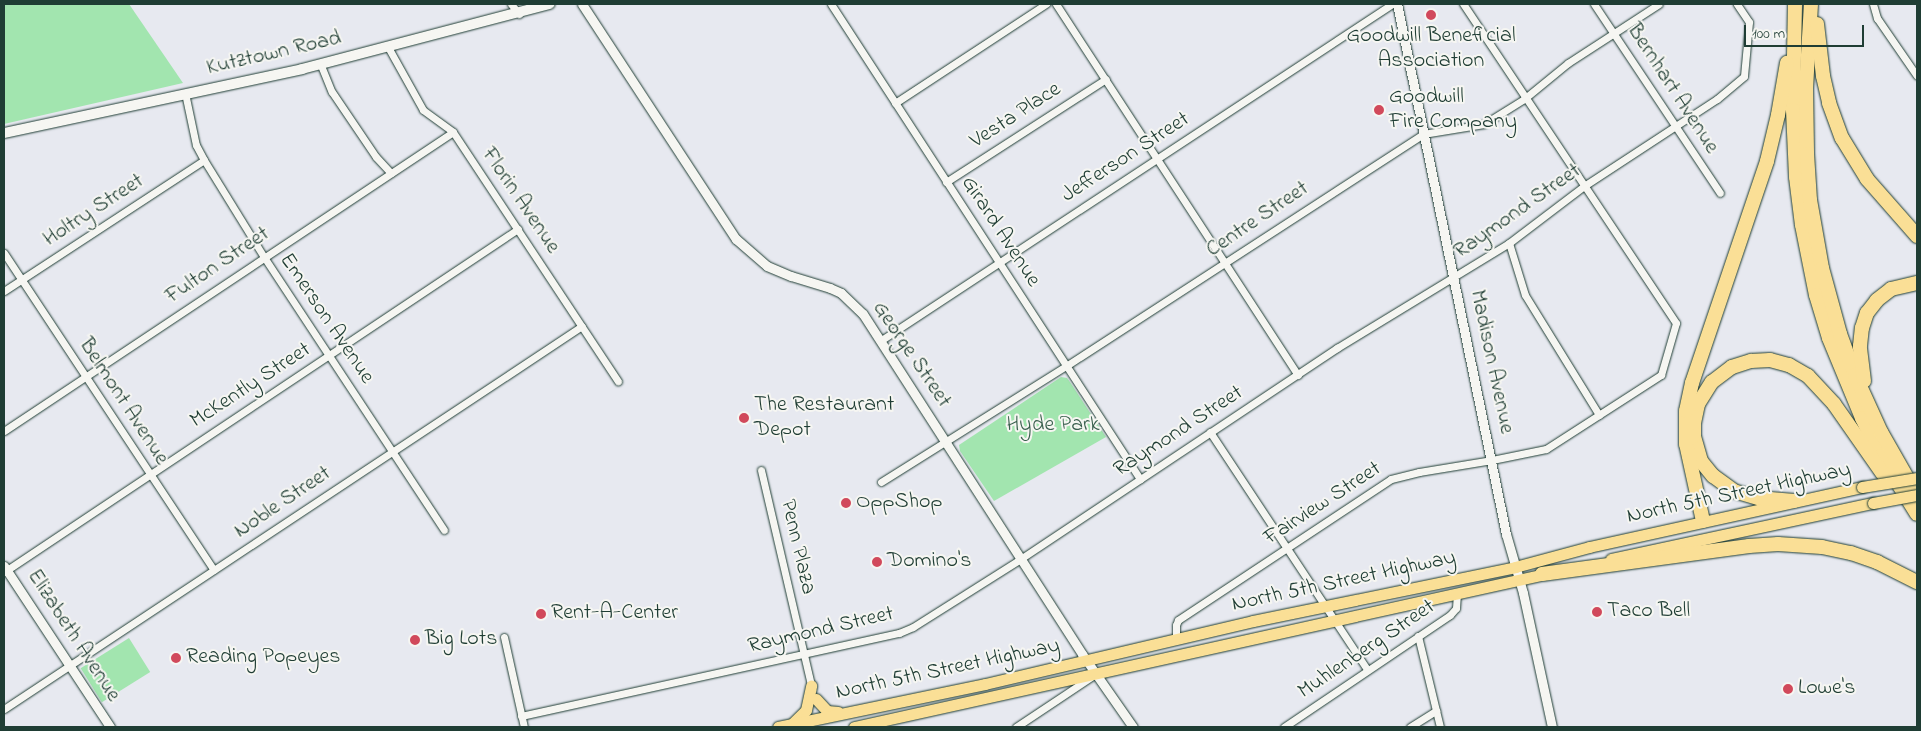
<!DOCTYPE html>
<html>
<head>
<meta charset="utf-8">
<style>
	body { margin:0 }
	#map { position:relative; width:1921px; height:731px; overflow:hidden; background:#e7e9f0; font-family:"Indie Flower",sans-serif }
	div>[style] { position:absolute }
	.green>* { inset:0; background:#a2e5af; transform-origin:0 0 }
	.roads { filter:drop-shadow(0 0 1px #1f3d34) drop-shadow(0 0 1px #1f3d34) }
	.minor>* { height:7px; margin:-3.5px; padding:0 3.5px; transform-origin:3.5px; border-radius:3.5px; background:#f6f6f2 }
	.tertiary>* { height:9px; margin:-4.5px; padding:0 4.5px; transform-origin:4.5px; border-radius:4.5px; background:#f6f6f2 }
	.secondary>* { height:10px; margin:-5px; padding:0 5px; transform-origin:5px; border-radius:5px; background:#f6f6f2 }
	.primary>* { height:11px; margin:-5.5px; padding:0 5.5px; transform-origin:5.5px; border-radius:5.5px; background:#fadf96 }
	.motorway>* { height:14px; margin:-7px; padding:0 7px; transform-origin:7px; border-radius:7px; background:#fadf96 }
	.bridges { filter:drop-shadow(0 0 1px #1f3d34) drop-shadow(0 0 1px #1f3d34) }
	.primary-bridge>* { height:11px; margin:-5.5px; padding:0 5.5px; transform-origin:5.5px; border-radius:5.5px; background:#fadf96 }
	.dots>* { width:14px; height:14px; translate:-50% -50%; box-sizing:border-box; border:2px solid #f6f6f2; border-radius:50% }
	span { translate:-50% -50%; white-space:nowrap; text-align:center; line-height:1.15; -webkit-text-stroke:4px #f6f6f2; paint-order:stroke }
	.poi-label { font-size:22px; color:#1f3d34 }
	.left { translate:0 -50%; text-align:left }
	.street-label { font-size:22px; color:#1f3d34 }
	.park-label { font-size:22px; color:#395f4d }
	.frame { position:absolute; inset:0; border:5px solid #1f3d34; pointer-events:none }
	.scale { position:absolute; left:1744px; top:25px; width:120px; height:22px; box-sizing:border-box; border:2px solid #1f3d34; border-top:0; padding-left:6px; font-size:15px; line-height:18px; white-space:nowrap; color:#1f3d34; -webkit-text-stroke:4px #f6f6f2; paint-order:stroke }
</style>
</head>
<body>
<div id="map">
	<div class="green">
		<div style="clip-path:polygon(4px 4px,129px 4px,183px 83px,4px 124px)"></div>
		<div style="clip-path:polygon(1061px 377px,1067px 378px,1070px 382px,1106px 437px,994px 501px,960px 451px,959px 445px)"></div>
		<div style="left:129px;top:638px;width:40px;height:57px;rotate:58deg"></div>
	</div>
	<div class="roads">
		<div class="minor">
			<div style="left:511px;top:4px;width:13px;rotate:51deg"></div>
			<div style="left:831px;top:4px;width:567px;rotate:56.95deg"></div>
			<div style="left:1056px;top:4px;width:443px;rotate:56.9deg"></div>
			<div style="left:1594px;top:4px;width:227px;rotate:56.3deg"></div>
			<div style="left:1873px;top:4px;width:15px;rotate:74deg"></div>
			<div style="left:1877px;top:18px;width:70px;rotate:55.4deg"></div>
			<div style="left:388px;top:47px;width:72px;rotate:60.9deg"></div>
			<div style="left:423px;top:110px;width:37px;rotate:36deg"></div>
			<div style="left:453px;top:132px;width:299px;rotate:56.5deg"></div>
			<div style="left:320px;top:63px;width:31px;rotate:68deg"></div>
			<div style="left:332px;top:92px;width:78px;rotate:55.9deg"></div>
			<div style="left:376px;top:157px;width:22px;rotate:47deg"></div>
			<div style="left:185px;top:93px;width:53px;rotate:78.1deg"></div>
			<div style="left:196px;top:145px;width:17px;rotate:62deg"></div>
			<div style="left:204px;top:160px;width:114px;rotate:58.3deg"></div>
			<div style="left:264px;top:257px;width:327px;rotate:56.6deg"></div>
			<div style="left:895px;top:103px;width:181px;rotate:-33.3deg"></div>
			<div style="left:946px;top:182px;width:190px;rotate:-32.8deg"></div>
			<div style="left:1509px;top:243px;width:54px;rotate:72.9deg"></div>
			<div style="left:1525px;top:295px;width:141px;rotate:58.3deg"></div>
			<div style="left:4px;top:253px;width:380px;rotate:56.5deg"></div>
			<div style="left:4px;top:291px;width:239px;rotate:-33.2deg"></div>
			<div style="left:880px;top:341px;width:613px;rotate:-33.35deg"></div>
			<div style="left:4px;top:431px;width:539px;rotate:-33.66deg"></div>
			<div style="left:1210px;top:432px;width:284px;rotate:56.5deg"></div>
			<div style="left:761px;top:470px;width:225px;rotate:76.9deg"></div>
			<div style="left:881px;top:482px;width:218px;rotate:-32.1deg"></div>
			<div style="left:1066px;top:366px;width:426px;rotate:-33deg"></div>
			<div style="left:1423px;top:134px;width:62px;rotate:-9.3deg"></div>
			<div style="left:1484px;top:124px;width:47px;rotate:-32deg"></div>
			<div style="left:1524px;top:99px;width:57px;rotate:-39.3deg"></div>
			<div style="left:1568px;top:63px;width:108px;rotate:-33deg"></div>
			<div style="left:4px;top:572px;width:618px;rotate:-33.72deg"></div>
			<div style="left:1418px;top:636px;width:94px;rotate:76.4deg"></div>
			<div style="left:504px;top:637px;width:92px;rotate:77.5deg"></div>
			<div style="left:1176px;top:640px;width:15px;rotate:-90deg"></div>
			<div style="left:1176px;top:625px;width:5px;rotate:-68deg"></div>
			<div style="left:1178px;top:620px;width:255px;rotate:-33.5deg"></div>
			<div style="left:1391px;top:479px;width:29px;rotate:-14deg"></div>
			<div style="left:1419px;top:472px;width:74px;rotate:-9.3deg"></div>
			<div style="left:1492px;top:460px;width:55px;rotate:-11.5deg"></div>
			<div style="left:1546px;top:449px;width:137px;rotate:-32.8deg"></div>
			<div style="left:1661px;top:375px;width:54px;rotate:-73.9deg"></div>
			<div style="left:1676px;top:323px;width:384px;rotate:-123.7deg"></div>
			<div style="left:4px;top:709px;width:693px;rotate:-33.53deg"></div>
			<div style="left:521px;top:716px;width:387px;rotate:-12.4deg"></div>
			<div style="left:899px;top:633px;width:15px;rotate:-23deg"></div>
			<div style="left:913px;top:627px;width:129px;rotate:-32.3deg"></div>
			<div style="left:1022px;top:558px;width:379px;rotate:-33.7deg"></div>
			<div style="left:1337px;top:348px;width:202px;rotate:-31.4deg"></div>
			<div style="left:1509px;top:243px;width:94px;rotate:-37.2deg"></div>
			<div style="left:1584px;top:186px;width:159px;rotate:-33.2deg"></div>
			<div style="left:1717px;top:99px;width:35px;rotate:-40deg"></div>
			<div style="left:1744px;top:76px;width:54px;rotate:-84.7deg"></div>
			<div style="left:1749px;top:22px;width:22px;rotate:-124deg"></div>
			<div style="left:1016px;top:727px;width:90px;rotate:-33.7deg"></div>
			<div style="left:1284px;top:727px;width:200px;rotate:-34deg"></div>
			<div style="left:1450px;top:615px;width:9px;rotate:-49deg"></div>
			<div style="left:1456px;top:608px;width:15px;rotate:-86deg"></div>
			<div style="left:1410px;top:727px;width:31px;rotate:-32deg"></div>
		</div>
		<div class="tertiary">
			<div style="left:582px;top:4px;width:281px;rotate:56.8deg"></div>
			<div style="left:736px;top:239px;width:41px;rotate:41.1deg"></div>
			<div style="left:767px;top:266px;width:26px;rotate:23deg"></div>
			<div style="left:791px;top:276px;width:41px;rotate:17.1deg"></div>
			<div style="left:830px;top:288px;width:12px;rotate:24deg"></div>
			<div style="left:841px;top:293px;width:30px;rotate:44deg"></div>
			<div style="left:863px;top:314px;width:404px;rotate:57.2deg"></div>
			<div style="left:1082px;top:654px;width:89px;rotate:55.1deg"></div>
			<div style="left:1397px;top:4px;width:541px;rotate:78.38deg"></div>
			<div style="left:1506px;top:534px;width:61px;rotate:73.9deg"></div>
			<div style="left:1523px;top:593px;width:137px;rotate:77.8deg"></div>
			<div style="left:4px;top:566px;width:193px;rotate:56.6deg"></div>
		</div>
		<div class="secondary">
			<div style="left:4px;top:133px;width:305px;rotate:-12.1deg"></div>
			<div style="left:302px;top:69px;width:256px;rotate:-14.7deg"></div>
		</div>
		<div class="primary">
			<div style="left:1611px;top:559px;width:268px;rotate:-12.1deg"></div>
			<div style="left:816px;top:699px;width:16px;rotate:47deg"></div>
			<div style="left:827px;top:711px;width:11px;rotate:5deg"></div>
			<div style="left:793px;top:723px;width:18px;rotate:-45deg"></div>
			<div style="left:806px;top:710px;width:25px;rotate:-78deg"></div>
			<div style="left:778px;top:727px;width:211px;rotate:-11.7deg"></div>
			<div style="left:985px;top:684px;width:275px;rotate:-13.2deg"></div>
			<div style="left:1253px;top:621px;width:268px;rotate:-11.6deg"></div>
			<div style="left:1515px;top:567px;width:77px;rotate:-15.1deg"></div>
			<div style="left:1589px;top:547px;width:280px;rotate:-12.4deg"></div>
			<div style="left:854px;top:727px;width:712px;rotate:-12.49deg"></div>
		</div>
		<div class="motorway">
			<div style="left:1795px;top:4px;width:106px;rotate:91.1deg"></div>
			<div style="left:1793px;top:110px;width:67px;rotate:87.4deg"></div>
			<div style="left:1796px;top:177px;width:48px;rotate:82.9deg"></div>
			<div style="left:1802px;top:225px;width:71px;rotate:78.7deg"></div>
			<div style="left:1816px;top:295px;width:45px;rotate:73.2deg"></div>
			<div style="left:1829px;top:338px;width:87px;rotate:67.6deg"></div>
			<div style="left:1862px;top:418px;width:42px;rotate:63.4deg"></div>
			<div style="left:1881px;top:456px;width:68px;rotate:58.2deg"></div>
			<div style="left:1811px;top:4px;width:84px;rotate:93.4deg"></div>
			<div style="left:1806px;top:88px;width:66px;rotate:89.1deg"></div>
			<div style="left:1807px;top:154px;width:46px;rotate:86.3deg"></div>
			<div style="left:1810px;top:200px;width:69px;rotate:80deg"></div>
			<div style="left:1822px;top:268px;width:68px;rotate:74.7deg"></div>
			<div style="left:1840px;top:334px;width:44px;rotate:69.9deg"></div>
			<div style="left:1855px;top:375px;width:63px;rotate:65.5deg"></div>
			<div style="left:1881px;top:432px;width:73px;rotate:60.3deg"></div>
			<div style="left:1817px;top:24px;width:52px;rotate:83.4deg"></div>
			<div style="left:1823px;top:76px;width:28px;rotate:77deg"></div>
			<div style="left:1829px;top:103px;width:37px;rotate:70deg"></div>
			<div style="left:1842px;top:138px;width:48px;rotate:58.6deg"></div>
			<div style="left:1867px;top:179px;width:76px;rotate:48.7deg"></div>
			<div style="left:1864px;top:381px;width:35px;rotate:-97deg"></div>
			<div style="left:1860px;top:346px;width:18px;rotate:-84deg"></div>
			<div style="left:1862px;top:328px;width:16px;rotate:-72deg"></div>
			<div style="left:1867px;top:313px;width:16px;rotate:-52deg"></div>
			<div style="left:1877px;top:300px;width:18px;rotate:-38deg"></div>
			<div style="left:1891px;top:289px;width:27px;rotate:-13deg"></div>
			<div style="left:1794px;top:501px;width:36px;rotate:-175deg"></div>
			<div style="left:1758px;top:498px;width:25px;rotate:-164deg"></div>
			<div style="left:1734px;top:491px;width:26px;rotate:-144deg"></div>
			<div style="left:1713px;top:476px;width:19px;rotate:-129deg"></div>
			<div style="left:1701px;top:461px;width:26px;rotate:-106deg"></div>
			<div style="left:1694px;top:436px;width:13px;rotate:-90deg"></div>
			<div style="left:1694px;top:423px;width:19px;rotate:-78deg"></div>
			<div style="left:1698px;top:404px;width:26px;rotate:-58deg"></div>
			<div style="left:1712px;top:382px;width:25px;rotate:-37deg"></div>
			<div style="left:1732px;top:367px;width:20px;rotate:-18deg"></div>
			<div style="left:1751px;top:361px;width:19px;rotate:-3deg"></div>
			<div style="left:1770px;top:360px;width:20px;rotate:15deg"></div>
			<div style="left:1789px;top:365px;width:22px;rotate:30deg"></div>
			<div style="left:1808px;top:376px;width:38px;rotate:47deg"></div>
			<div style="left:1834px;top:404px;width:85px;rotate:55deg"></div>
			<div style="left:1703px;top:521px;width:79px;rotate:-102.4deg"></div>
			<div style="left:1686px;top:444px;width:33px;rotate:-90deg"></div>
			<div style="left:1686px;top:411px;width:29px;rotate:-78deg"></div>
			<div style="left:1692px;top:383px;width:234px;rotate:-71.3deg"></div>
			<div style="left:1767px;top:161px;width:47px;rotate:-76.6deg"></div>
			<div style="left:1778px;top:115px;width:53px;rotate:-80.2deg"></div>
			<div style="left:1542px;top:574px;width:209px;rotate:-7.7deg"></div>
			<div style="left:1749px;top:546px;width:29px;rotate:-4deg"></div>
			<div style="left:1778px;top:544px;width:44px;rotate:3.9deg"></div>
			<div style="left:1822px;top:547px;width:30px;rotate:12deg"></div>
			<div style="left:1851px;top:553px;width:28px;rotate:19deg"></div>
			<div style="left:1877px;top:562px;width:45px;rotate:26.6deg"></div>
		</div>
	</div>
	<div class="bridges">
		<div class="primary-bridge">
			<div style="left:1862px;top:487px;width:56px;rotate:-9.3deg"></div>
			<div style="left:1873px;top:503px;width:45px;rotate:-10.3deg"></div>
		</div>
	</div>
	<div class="dots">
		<div style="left:1431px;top:15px;background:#d1495b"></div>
		<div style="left:1379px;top:110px;background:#d1495b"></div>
		<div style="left:744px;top:418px;background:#d1495b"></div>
		<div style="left:846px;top:503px;background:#d1495b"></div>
		<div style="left:877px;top:562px;background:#d1495b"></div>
		<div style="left:1597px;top:612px;background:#d1495b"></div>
		<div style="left:541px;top:614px;background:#d1495b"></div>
		<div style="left:415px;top:640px;background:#d1495b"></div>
		<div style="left:176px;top:658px;background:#d1495b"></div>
		<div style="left:1788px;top:689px;background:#d1495b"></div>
	</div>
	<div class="poi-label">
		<span style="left:1431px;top:49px">Goodwill Beneficial<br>Association</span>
		<span class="left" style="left:1389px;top:110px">Goodwill<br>Fire Company</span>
		<span class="left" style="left:754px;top:418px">The Restaurant<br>Depot</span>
		<span class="left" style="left:856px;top:503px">OppShop</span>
		<span class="left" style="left:887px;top:562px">Domino's</span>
		<span class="left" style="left:1607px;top:612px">Taco Bell</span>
		<span class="left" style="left:551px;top:614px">Rent-A-Center</span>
		<span class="left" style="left:425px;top:640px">Big Lots</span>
		<span class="left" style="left:186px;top:658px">Reading Popeyes</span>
		<span class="left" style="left:1798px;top:689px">Lowe's</span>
	</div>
	<div class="street-label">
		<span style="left:274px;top:54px;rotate:-13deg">Kutztown Road</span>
		<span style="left:1672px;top:89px;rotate:57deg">Bernhart Avenue</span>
		<span style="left:1016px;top:116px;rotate:-33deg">Vesta Place</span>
		<span style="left:1126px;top:158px;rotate:-33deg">Jefferson Street</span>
		<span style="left:520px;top:201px;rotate:56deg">Florin Avenue</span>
		<span style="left:94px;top:211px;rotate:-33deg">Holtry Street</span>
		<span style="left:1518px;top:212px;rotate:-35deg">Raymond Street</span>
		<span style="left:1258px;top:220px;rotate:-34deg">Centre Street</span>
		<span style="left:1000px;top:232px;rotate:57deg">Girard Avenue</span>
		<span style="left:218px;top:266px;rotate:-34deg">Fulton Street</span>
		<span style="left:326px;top:319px;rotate:56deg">Emerson Avenue</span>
		<span style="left:911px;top:355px;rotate:56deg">George Street</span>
		<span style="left:1491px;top:362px;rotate:78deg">Madison Avenue</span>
		<span style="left:251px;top:386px;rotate:-33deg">McKently Street</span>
		<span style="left:123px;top:402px;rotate:57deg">Belmont Avenue</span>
		<span style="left:1179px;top:432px;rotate:-33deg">Raymond Street</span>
		<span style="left:1739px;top:494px;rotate:-12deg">North 5th Street Highway</span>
		<span style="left:283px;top:503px;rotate:-34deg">Noble Street</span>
		<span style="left:1323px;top:504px;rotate:-33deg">Fairview Street</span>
		<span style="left:797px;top:547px;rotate:77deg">Penn Plaza</span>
		<span style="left:1344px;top:582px;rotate:-12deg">North 5th Street Highway</span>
		<span style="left:821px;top:631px;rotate:-13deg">Raymond Street</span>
		<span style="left:73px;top:636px;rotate:57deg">Elizabeth Avenue</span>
		<span style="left:1367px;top:650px;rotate:-34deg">Muhlenberg Street</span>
		<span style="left:948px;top:670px;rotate:-12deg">North 5th Street Highway</span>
	</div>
	<div class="park-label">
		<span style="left:1053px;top:426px">Hyde Park</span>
	</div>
	<div class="frame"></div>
	<div class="scale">100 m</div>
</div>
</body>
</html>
